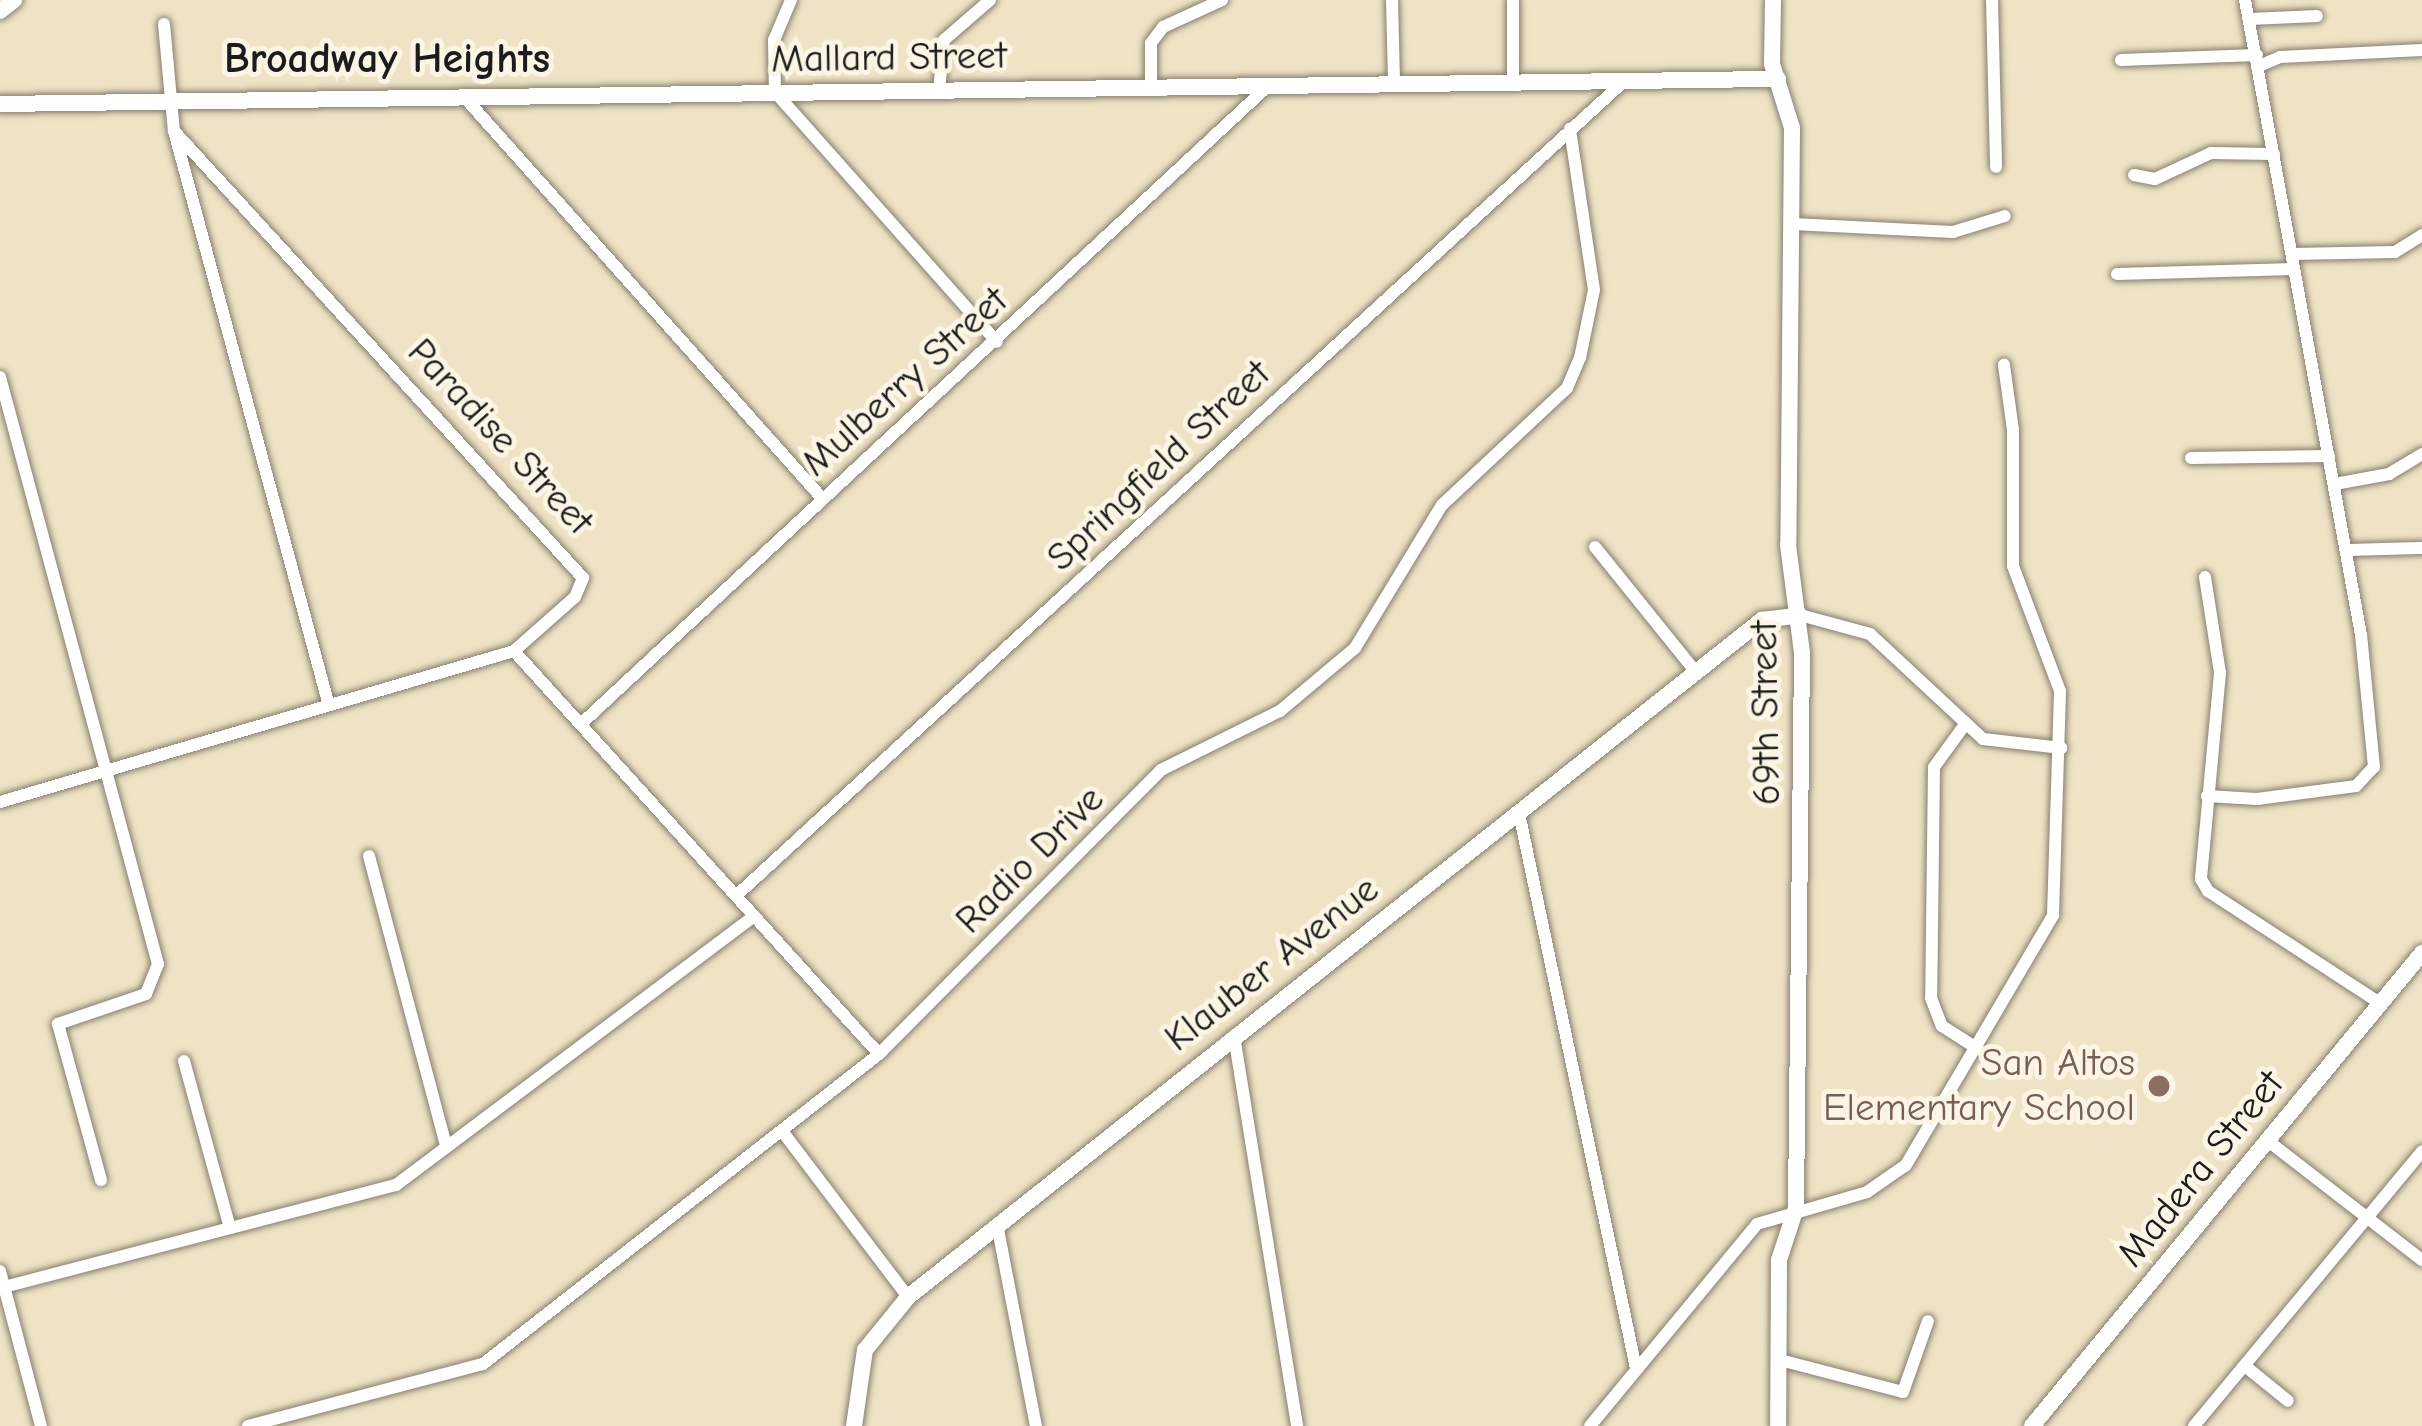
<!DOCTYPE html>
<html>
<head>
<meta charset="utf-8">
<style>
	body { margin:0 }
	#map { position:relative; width:2422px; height:1426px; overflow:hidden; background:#efe3c5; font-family:"Comic Neue",sans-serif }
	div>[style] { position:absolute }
	.roads { filter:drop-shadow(0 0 3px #868070) drop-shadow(0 0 3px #868070) }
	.street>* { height:12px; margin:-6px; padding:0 6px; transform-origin:6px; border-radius:6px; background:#fff }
	.secondary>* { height:16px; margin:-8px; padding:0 8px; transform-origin:8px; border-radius:8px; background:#fff }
	.dots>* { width:33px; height:33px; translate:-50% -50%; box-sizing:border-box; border:6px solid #fcf5e5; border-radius:50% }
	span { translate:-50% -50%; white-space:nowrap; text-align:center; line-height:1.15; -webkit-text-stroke:10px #fcf5e5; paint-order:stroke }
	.street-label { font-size:39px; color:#1c1c1c }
	.education-label { font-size:39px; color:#785e54 }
	.right { translate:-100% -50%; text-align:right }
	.neighbourhood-label { font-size:42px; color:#1c1c1c; font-weight:700 }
</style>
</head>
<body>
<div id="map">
	<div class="roads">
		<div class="street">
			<div style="left:791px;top:0;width:43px;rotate:113deg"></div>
			<div style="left:774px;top:40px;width:52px;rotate:88.9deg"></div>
			<div style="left:775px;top:92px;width:334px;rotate:48.4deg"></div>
			<div style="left:1392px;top:0;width:84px;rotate:88.6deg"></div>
			<div style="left:1513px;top:0;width:85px;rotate:90deg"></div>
			<div style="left:1992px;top:0;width:167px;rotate:88.6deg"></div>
			<div style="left:2250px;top:19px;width:67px;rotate:-2.6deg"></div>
			<div style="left:164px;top:24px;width:107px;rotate:84.7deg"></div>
			<div style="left:174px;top:131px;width:591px;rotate:74.91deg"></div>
			<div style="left:2121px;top:60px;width:136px;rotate:-2.1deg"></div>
			<div style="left:2259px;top:66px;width:23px;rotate:-23deg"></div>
			<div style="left:2280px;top:57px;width:142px;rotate:-2.8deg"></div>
			<div style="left:1151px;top:87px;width:44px;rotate:-90deg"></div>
			<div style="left:1151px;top:43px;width:20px;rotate:-53deg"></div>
			<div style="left:1163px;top:27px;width:65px;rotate:-24.6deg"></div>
			<div style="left:939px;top:91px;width:51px;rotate:-84.4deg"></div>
			<div style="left:944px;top:40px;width:61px;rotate:-41deg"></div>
			<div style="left:466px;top:99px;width:533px;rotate:48.27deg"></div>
			<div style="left:2134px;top:175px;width:21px;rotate:11deg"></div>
			<div style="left:2155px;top:179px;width:62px;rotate:-24.9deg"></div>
			<div style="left:2211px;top:153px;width:63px;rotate:0.9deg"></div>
			<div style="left:1793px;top:224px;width:160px;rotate:2.9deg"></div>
			<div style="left:1953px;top:232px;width:54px;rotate:-17.1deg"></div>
			<div style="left:2292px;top:254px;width:103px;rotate:-1.1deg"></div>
			<div style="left:2395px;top:252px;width:32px;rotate:-32deg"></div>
			<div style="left:2117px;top:274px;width:177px;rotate:-1.6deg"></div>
			<div style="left:0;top:377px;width:608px;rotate:74.94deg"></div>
			<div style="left:158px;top:964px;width:32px;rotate:112deg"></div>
			<div style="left:146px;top:994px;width:93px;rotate:161.2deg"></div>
			<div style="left:58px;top:1024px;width:162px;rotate:74.6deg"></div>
			<div style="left:2191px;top:458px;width:138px;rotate:-0.8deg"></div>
			<div style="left:2335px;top:484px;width:55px;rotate:-10.5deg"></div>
			<div style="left:2389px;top:474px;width:39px;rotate:-31deg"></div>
			<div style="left:1595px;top:547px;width:161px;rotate:51.1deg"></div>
			<div style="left:2346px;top:550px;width:76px;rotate:-1.5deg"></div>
			<div style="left:2205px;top:577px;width:97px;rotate:81.1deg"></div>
			<div style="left:2220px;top:673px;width:207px;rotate:95.3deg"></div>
			<div style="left:2201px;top:879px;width:14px;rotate:60deg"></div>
			<div style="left:2208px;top:891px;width:205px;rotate:33.1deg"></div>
			<div style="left:1800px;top:615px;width:73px;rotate:15.2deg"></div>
			<div style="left:1870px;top:634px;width:154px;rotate:42.9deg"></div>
			<div style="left:1983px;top:739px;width:79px;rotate:6.6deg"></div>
			<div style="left:514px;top:651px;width:544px;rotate:47.83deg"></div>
			<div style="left:582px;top:723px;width:936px;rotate:-42.88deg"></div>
			<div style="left:1966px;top:723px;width:54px;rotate:126deg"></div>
			<div style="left:1934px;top:767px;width:231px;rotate:90.7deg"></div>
			<div style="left:1931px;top:998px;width:30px;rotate:69deg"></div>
			<div style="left:1942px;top:1026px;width:43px;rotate:32.6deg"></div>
			<div style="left:2207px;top:796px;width:50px;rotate:3.4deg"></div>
			<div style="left:2257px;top:799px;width:100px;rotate:-7.5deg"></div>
			<div style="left:2356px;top:786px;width:26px;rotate:-47deg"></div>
			<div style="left:2374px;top:767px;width:133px;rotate:-95.6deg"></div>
			<div style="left:2361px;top:635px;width:646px;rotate:-100.35deg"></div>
			<div style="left:0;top:802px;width:536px;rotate:-16.37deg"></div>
			<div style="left:514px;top:651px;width:81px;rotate:-41.5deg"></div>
			<div style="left:575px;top:597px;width:21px;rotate:-67deg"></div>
			<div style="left:583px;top:578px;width:606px;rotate:-132.46deg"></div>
			<div style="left:1519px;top:813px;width:567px;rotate:78.1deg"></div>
			<div style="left:369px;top:856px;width:300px;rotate:75.1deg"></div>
			<div style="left:738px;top:894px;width:1198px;rotate:-42.53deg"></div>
			<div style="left:1234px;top:1036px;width:395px;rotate:80.8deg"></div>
			<div style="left:184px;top:1061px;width:173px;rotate:74.6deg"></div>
			<div style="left:782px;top:1131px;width:208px;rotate:52.8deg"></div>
			<div style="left:2268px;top:1141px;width:195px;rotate:37.7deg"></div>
			<div style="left:997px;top:1224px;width:206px;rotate:79.1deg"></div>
			<div style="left:0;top:1271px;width:160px;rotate:75.2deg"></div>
			<div style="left:4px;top:1287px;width:405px;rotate:-14.6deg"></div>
			<div style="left:396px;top:1185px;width:448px;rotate:-36.9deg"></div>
			<div style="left:1780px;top:1360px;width:127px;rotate:14.6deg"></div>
			<div style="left:1903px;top:1392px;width:75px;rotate:-70.6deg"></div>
			<div style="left:2245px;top:1366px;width:55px;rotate:39.1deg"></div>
			<div style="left:248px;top:1426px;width:243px;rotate:-14.8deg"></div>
			<div style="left:483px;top:1364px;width:503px;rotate:-38.05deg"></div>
			<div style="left:879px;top:1054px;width:400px;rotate:-45.2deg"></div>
			<div style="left:1161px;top:770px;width:133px;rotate:-26.4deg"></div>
			<div style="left:1280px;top:711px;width:98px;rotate:-40deg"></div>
			<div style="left:1355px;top:648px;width:167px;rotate:-58.7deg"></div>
			<div style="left:1442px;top:505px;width:171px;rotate:-43.1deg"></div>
			<div style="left:1567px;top:388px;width:33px;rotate:-67deg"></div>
			<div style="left:1580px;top:358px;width:69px;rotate:-78.4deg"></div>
			<div style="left:1594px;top:290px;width:163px;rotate:-98.5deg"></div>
			<div style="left:1590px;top:1426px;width:262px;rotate:-50.4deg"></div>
			<div style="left:1757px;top:1224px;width:115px;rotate:-16.2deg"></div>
			<div style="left:1867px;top:1192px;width:47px;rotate:-34.7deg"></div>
			<div style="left:1906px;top:1165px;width:290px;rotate:-59.5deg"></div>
			<div style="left:2053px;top:915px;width:224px;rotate:-88.2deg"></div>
			<div style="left:2060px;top:691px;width:134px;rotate:-110.6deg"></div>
			<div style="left:2013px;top:566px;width:136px;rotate:-90deg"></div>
			<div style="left:2013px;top:430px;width:66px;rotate:-97.9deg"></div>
			<div style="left:2194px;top:1426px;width:357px;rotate:-50.3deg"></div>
		</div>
		<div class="secondary">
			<div style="left:1773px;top:0;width:64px;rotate:90.9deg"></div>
			<div style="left:1772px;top:64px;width:67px;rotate:72.6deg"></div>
			<div style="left:1792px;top:128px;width:417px;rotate:90.5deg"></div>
			<div style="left:1788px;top:545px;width:109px;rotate:82.6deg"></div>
			<div style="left:1802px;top:653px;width:555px;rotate:90.62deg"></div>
			<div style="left:1796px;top:1208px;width:55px;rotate:108.1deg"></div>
			<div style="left:1779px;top:1260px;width:166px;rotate:90.3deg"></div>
			<div style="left:0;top:11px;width:18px;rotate:-38deg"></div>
			<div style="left:0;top:104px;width:1778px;rotate:-0.81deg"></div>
			<div style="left:854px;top:1426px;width:77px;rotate:-81.8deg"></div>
			<div style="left:865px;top:1350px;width:68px;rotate:-50.9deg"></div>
			<div style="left:908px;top:1297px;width:1090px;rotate:-38.41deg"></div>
			<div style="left:1762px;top:620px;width:38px;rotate:-7deg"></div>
			<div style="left:2032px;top:1426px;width:613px;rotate:-50.49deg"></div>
		</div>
	</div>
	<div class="dots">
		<div style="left:2159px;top:1086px;background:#8d6e63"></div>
	</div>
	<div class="street-label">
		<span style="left:889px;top:58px;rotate:-1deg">Mallard Street</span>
		<span style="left:905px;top:382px;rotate:-42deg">Mulberry Street</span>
		<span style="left:500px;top:437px;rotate:47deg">Paradise Street</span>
		<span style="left:1159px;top:466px;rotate:-43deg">Springfield Street</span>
		<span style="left:1766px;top:713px;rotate:-91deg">69th Street</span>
		<span style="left:1030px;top:860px;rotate:-45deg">Radio Drive</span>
		<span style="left:1272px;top:964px;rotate:-38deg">Klauber Avenue</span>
		<span style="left:2201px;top:1169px;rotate:-51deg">Madera Street</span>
	</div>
	<div class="education-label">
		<span class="right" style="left:2135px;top:1086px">San Altos<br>Elementary School</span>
	</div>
	<div class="neighbourhood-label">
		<span style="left:387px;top:59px">Broadway Heights</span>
	</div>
</div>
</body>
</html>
